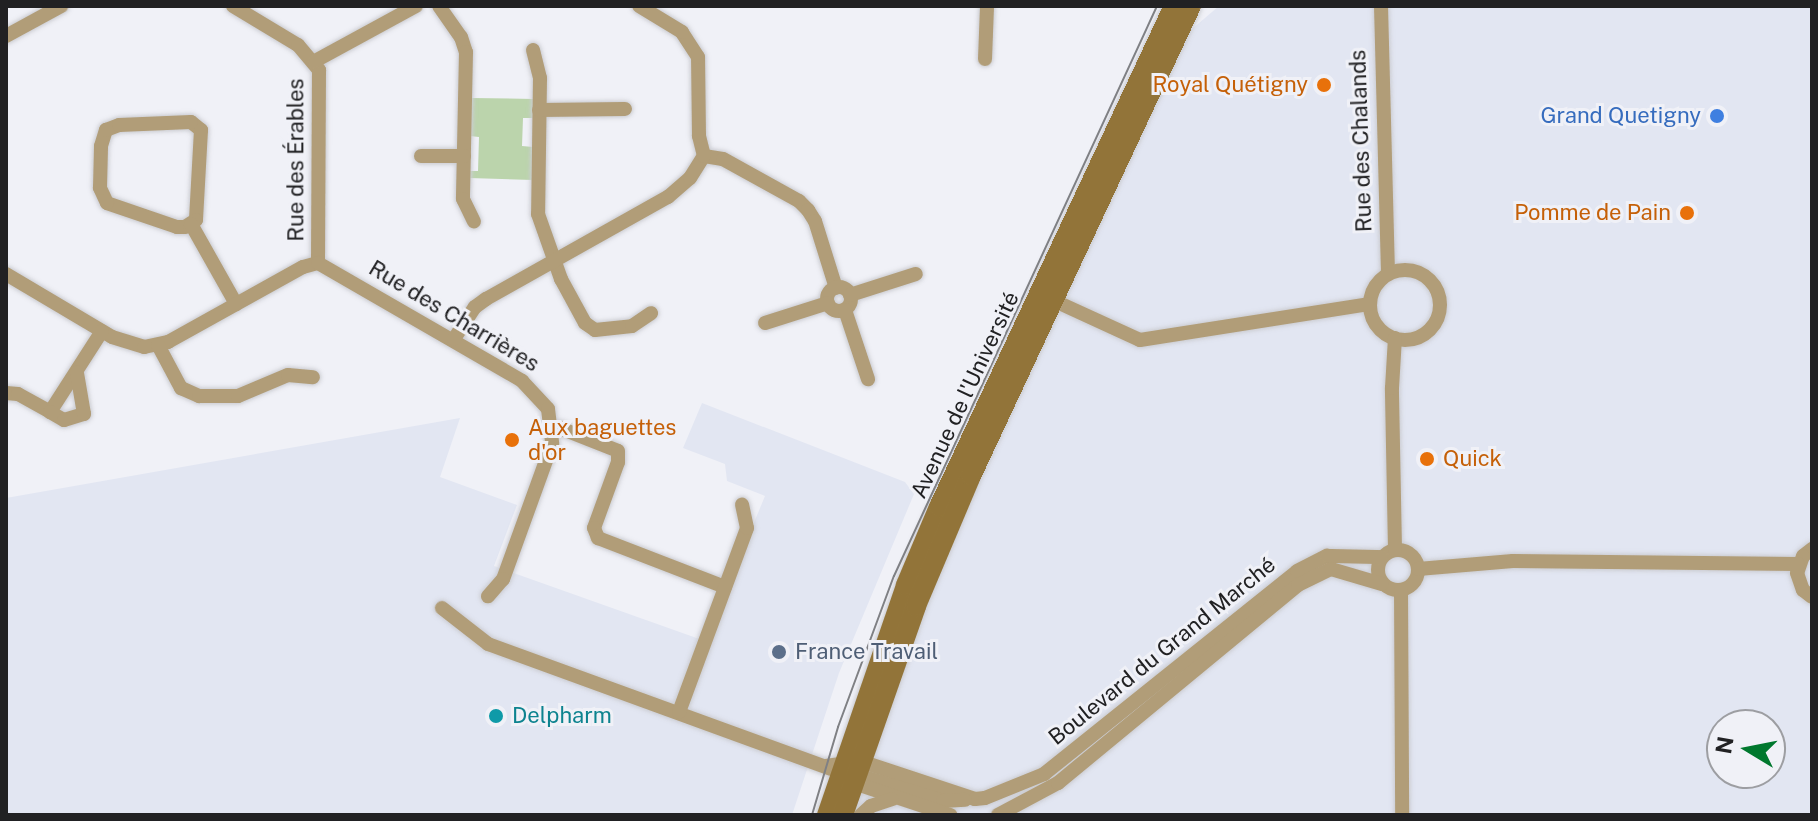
<!DOCTYPE html>
<html>
<head>
<meta charset="utf-8">
<style>
	body { margin:0 }
	#map { position:relative; width:1818px; height:821px; overflow:hidden; background:#f0f1f7; font-family:"Public Sans",sans-serif }
	div>[style] { position:absolute }
	.built>* { inset:0; background:#e2e6f2 }
	.green>* { inset:0; background:#bbd4ac }
	.roads { filter:drop-shadow(0 0 2px #cbccd1) drop-shadow(0 0 2px #cbccd1) }
	.minor>* { height:14px; margin:-7px; padding:0 7px; transform-origin:7px; border-radius:7px; background:#b19d78 }
	.minor>.ring { margin:-7px; padding:0; box-sizing:content-box; background:none; border:14px solid #b19d78; border-radius:50% }
	.secondary>* { height:20px; margin:-10px; padding:0 10px; transform-origin:10px; border-radius:10px; background:#927439 }
	.tram>* { height:2px; margin:-1px; padding:0 1px; transform-origin:1px; border-radius:1px; background:#7f8084 }
	.dots>* { width:22px; height:22px; translate:-50% -50%; box-sizing:border-box; border:4px solid #f0f1f7; border-radius:50% }
	span { translate:-50% -50%; white-space:nowrap; text-align:center; line-height:1.15; -webkit-text-stroke:6px #f0f1f7; paint-order:stroke }
	.food-label { font-size:22px; color:#c56008 }
	.right { translate:-100% -50%; text-align:right }
	.left { translate:0 -50%; text-align:left }
	.shop-label { font-size:22px; color:#366cbe }
	.street-label { font-size:22px; color:#212123 }
	.service-label { font-size:22px; color:#4e5e75 }
	.culture-label { font-size:22px; color:#0d838f }
	.frame { position:absolute; inset:0; border:8px solid #212123; pointer-events:none }
	.north { position:absolute; left:1706px; top:709px; width:80px; height:80px; box-sizing:border-box; background:#f0f1f7; border:2px solid #9d9ea2; border-radius:50%; rotate:280deg; font-size:22px; font-weight:700; line-height:32px; text-align:center; color:#212123 }
	.north::after { content:''; display:block; margin:auto; width:28px; height:36px; background:#00782e; clip-path:polygon(50% 0,100% 100%,50% 72%,0 100%) }
</style>
</head>
<body>
<div id="map">
	<div class="built">
		<div style="clip-path:polygon(evenodd,1219px 6px,1812px 6px,1812px 815px,849px 815px,865px 764px,995px 430px,1178px 41px,1219px 6px,1722px 725px,1770px 725px,1770px 773px,1722px 773px,1722px 725px)"></div>
		<div style="clip-path:polygon(702px 403px,905px 482px,914px 494px,839px 673px,792px 815px,6px 815px,6px 498px,460px 418px,440px 477px,517px 505px,494px 566px,705px 641px,765px 496px,727px 481px,725px 464px,683px 448px)"></div>
	</div>
	<div class="green">
		<div style="clip-path:polygon(471px 98px,534px 99px,534px 118px,523px 118px,522px 146px,533px 147px,533px 180px,469px 178px,470px 171px,478px 171px,479px 137px,470px 136px)"></div>
	</div>
	<div class="roads">
		<div class="minor">
			<div style="left:233px;top:6px;width:76px;rotate:31deg"></div>
			<div style="left:298px;top:45px;width:33px;rotate:50deg"></div>
			<div style="left:319px;top:70px;width:193px;rotate:90.3deg"></div>
			<div style="left:439px;top:6px;width:38px;rotate:55deg"></div>
			<div style="left:461px;top:37px;width:16px;rotate:72deg"></div>
			<div style="left:466px;top:52px;width:147px;rotate:91.2deg"></div>
			<div style="left:463px;top:199px;width:25px;rotate:64deg"></div>
			<div style="left:1381px;top:6px;width:268px;rotate:88.5deg"></div>
			<div style="left:6px;top:36px;width:63px;rotate:-28.6deg"></div>
			<div style="left:533px;top:50px;width:29px;rotate:76deg"></div>
			<div style="left:540px;top:78px;width:136px;rotate:90.8deg"></div>
			<div style="left:538px;top:214px;width:69px;rotate:70.5deg"></div>
			<div style="left:561px;top:279px;width:50px;rotate:61.4deg"></div>
			<div style="left:585px;top:323px;width:12px;rotate:35deg"></div>
			<div style="left:595px;top:330px;width:37px;rotate:-6deg"></div>
			<div style="left:632px;top:326px;width:23px;rotate:-34deg"></div>
			<div style="left:985px;top:59px;width:53px;rotate:-87.8deg"></div>
			<div style="left:315px;top:61px;width:115px;rotate:-28.6deg"></div>
			<div style="left:539px;top:110px;width:86px;rotate:-0.7deg"></div>
			<div style="left:191px;top:122px;width:13px;rotate:39deg"></div>
			<div style="left:201px;top:130px;width:90px;rotate:93.2deg"></div>
			<div style="left:196px;top:220px;width:13px;rotate:148deg"></div>
			<div style="left:185px;top:227px;width:8px;rotate:180deg"></div>
			<div style="left:177px;top:227px;width:74px;rotate:-161.1deg"></div>
			<div style="left:107px;top:203px;width:17px;rotate:-115deg"></div>
			<div style="left:100px;top:188px;width:42px;rotate:-88.6deg"></div>
			<div style="left:101px;top:146px;width:17px;rotate:-73deg"></div>
			<div style="left:106px;top:130px;width:14px;rotate:-21deg"></div>
			<div style="left:119px;top:125px;width:72px;rotate:-2.4deg"></div>
			<div style="left:421px;top:156px;width:43px"></div>
			<div style="left:704px;top:156px;width:19px;rotate:9deg"></div>
			<div style="left:723px;top:159px;width:87px;rotate:28.9deg"></div>
			<div style="left:799px;top:201px;width:13px;rotate:45deg"></div>
			<div style="left:808px;top:210px;width:13px;rotate:58deg"></div>
			<div style="left:815px;top:221px;width:70px;rotate:72.6deg"></div>
			<div style="left:191px;top:224px;width:92px;rotate:60.6deg"></div>
			<div class="ring" style="left:1370px;top:270px;width:56px;height:56px"></div>
			<div style="left:6px;top:274px;width:123px;rotate:30.7deg"></div>
			<div style="left:112px;top:337px;width:34px;rotate:17deg"></div>
			<div style="left:144px;top:347px;width:25px;rotate:-12deg"></div>
			<div style="left:168px;top:342px;width:154px;rotate:-29.1deg"></div>
			<div style="left:303px;top:267px;width:16px;rotate:-15deg"></div>
			<div style="left:318px;top:263px;width:236px;rotate:30deg"></div>
			<div style="left:522px;top:381px;width:38px;rotate:47deg"></div>
			<div style="left:548px;top:409px;width:35px;rotate:83deg"></div>
			<div style="left:552px;top:444px;width:144px;rotate:109.9deg"></div>
			<div style="left:503px;top:579px;width:23px;rotate:131deg"></div>
			<div class="ring" style="left:827px;top:287px;width:10px;height:10px"></div>
			<div style="left:850px;top:295px;width:69px;rotate:-17.7deg"></div>
			<div style="left:1046px;top:297px;width:103px;rotate:24.6deg"></div>
			<div style="left:1140px;top:340px;width:233px;rotate:-8.9deg"></div>
			<div style="left:845px;top:310px;width:73px;rotate:71.6deg"></div>
			<div style="left:765px;top:323px;width:66px;rotate:-17.6deg"></div>
			<div style="left:454px;top:339px;width:38px;rotate:-57deg"></div>
			<div style="left:475px;top:307px;width:14px;rotate:-36deg"></div>
			<div style="left:486px;top:299px;width:209px;rotate:-29.3deg"></div>
			<div style="left:668px;top:197px;width:29px;rotate:-41deg"></div>
			<div style="left:690px;top:178px;width:26px;rotate:-58deg"></div>
			<div style="left:704px;top:156px;width:21px;rotate:-104deg"></div>
			<div style="left:699px;top:136px;width:79px;rotate:-90.7deg"></div>
			<div style="left:698px;top:57px;width:30px;rotate:-123deg"></div>
			<div style="left:682px;top:32px;width:50px;rotate:-148.8deg"></div>
			<div style="left:158px;top:345px;width:49px;rotate:61.9deg"></div>
			<div style="left:181px;top:388px;width:20px;rotate:24deg"></div>
			<div style="left:199px;top:396px;width:39px"></div>
			<div style="left:238px;top:396px;width:54px;rotate:-22.8deg"></div>
			<div style="left:288px;top:375px;width:25px;rotate:5deg"></div>
			<div style="left:6px;top:393px;width:12px;rotate:5deg"></div>
			<div style="left:18px;top:394px;width:37px;rotate:29deg"></div>
			<div style="left:50px;top:412px;width:96px;rotate:-57.3deg"></div>
			<div style="left:50px;top:412px;width:16px;rotate:30deg"></div>
			<div style="left:64px;top:420px;width:21px;rotate:-17deg"></div>
			<div style="left:84px;top:414px;width:42px;rotate:-99.7deg"></div>
			<div style="left:552px;top:429px;width:8px;rotate:-7deg"></div>
			<div style="left:560px;top:428px;width:62px;rotate:21.6deg"></div>
			<div style="left:618px;top:451px;width:11px;rotate:90deg"></div>
			<div style="left:618px;top:462px;width:70px;rotate:110deg"></div>
			<div style="left:594px;top:528px;width:11px;rotate:68deg"></div>
			<div style="left:598px;top:538px;width:136px;rotate:21.1deg"></div>
			<div style="left:1812px;top:549px;width:11px;rotate:142deg"></div>
			<div style="left:1803px;top:556px;width:18px;rotate:109deg"></div>
			<div style="left:1797px;top:573px;width:18px;rotate:71deg"></div>
			<div style="left:1803px;top:590px;width:11px;rotate:38deg"></div>
			<div class="ring" style="left:1378px;top:550px;width:26px;height:26px"></div>
			<div style="left:1395px;top:550px;width:162px;rotate:-91.1deg"></div>
			<div style="left:1392px;top:388px;width:50px;rotate:-86.6deg"></div>
			<div style="left:1418px;top:569px;width:95px;rotate:-4.8deg"></div>
			<div style="left:1513px;top:561px;width:285px;rotate:0.6deg"></div>
			<div style="left:1401px;top:590px;width:225px;rotate:89.7deg"></div>
			<div style="left:442px;top:608px;width:58px;rotate:38deg"></div>
			<div style="left:488px;top:644px;width:365px;rotate:20deg"></div>
			<div style="left:679px;top:712px;width:196px;rotate:-69.7deg"></div>
			<div style="left:747px;top:528px;width:24px;rotate:-102deg"></div>
			<div style="left:826px;top:766px;width:34px;rotate:-8deg"></div>
			<div style="left:860px;top:761px;width:121px;rotate:18.3deg"></div>
			<div style="left:975px;top:799px;width:10px;rotate:-6deg"></div>
			<div style="left:985px;top:798px;width:64px;rotate:-22.1deg"></div>
			<div style="left:1044px;top:774px;width:324px;rotate:-38.7deg"></div>
			<div style="left:1297px;top:571px;width:34px;rotate:-27deg"></div>
			<div style="left:1327px;top:556px;width:54px;rotate:1.1deg"></div>
			<div style="left:851px;top:773px;width:96px;rotate:16.9deg"></div>
			<div style="left:943px;top:801px;width:22px;rotate:-3deg"></div>
			<div style="left:848px;top:781px;width:108px;rotate:18.4deg"></div>
			<div style="left:861px;top:815px;width:13px;rotate:-42deg"></div>
			<div style="left:871px;top:806px;width:22px;rotate:-18deg"></div>
			<div style="left:998px;top:815px;width:68px;rotate:-28.1deg"></div>
			<div style="left:1058px;top:783px;width:311px;rotate:-39.5deg"></div>
			<div style="left:1298px;top:585px;width:37px;rotate:-26deg"></div>
			<div style="left:1331px;top:569px;width:53px;rotate:16.4deg"></div>
		</div>
		<div class="secondary">
			<div style="left:827px;top:815px;width:243px;rotate:-71deg"></div>
			<div style="left:906px;top:585px;width:85px;rotate:-67.1deg"></div>
			<div style="left:939px;top:507px;width:553px;rotate:-64.87deg"></div>
			<div style="left:843px;top:815px;width:221px;rotate:-70.7deg"></div>
			<div style="left:916px;top:606px;width:141px;rotate:-67.1deg"></div>
			<div style="left:971px;top:476px;width:519px;rotate:-64.92deg"></div>
		</div>
	</div>
	<div class="tram">
		<div style="left:812px;top:815px;width:92px;rotate:-73.5deg"></div>
		<div style="left:838px;top:727px;width:161px;rotate:-69.7deg"></div>
		<div style="left:894px;top:576px;width:628px;rotate:-65.23deg"></div>
	</div>
	<div class="dots">
		<div style="left:1324px;top:85px;background:#e8710a"></div>
		<div style="left:1717px;top:116px;background:#3f7fe0"></div>
		<div style="left:1687px;top:213px;background:#e8710a"></div>
		<div style="left:512px;top:440px;background:#e8710a"></div>
		<div style="left:1427px;top:459px;background:#e8710a"></div>
		<div style="left:779px;top:652px;background:#5c6f8a"></div>
		<div style="left:496px;top:716px;background:#0f9aa8"></div>
	</div>
	<div class="food-label">
		<span class="right" style="left:1308px;top:85px">Royal Quétigny</span>
		<span class="right" style="left:1671px;top:213px">Pomme de Pain</span>
		<span class="left" style="left:528px;top:440px">Aux baguettes<br>d'or</span>
		<span class="left" style="left:1443px;top:459px">Quick</span>
	</div>
	<div class="shop-label">
		<span class="right" style="left:1701px;top:116px">Grand Quetigny</span>
	</div>
	<div class="street-label">
		<span style="left:1361px;top:141px;rotate:-92deg">Rue des Chalands</span>
		<span style="left:296px;top:160px;rotate:-90deg">Rue des Érables</span>
		<span style="left:454px;top:316px;rotate:31deg">Rue des Charrières</span>
		<span style="left:965px;top:395px;rotate:-65deg">Avenue de l'Université</span>
		<span style="left:1162px;top:651px;rotate:-39deg">Boulevard du Grand Marché</span>
	</div>
	<div class="service-label">
		<span class="left" style="left:795px;top:652px">France Travail</span>
	</div>
	<div class="culture-label">
		<span class="left" style="left:512px;top:716px">Delpharm</span>
	</div>
	<div class="frame"></div>
	<div class="north">N</div>
</div>
</body>
</html>
